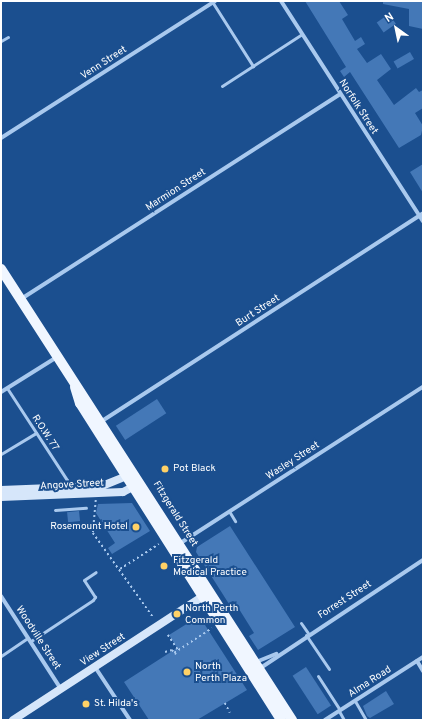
<!DOCTYPE html>
<html>
<head>
<meta charset="utf-8">
<style>
	body { margin:0 }
	#map { position:relative; width:424px; height:721px; overflow:hidden; background:#1b4f8f; font-family:Overpass,sans-serif }
	div>[style] { position:absolute }
	.building>* { inset:0; background:#4478b7; transform-origin:0 0 }
	.path>* { height:1.5px; margin-top:-0.75px; transform-origin:0; background:repeating-linear-gradient(90deg,#a9c9ee 0 2px,transparent 0 5px) }
	.lane>* { height:3px; margin:-1.5px; padding:0 1.5px; transform-origin:1.5px; border-radius:1.5px; background:#a9c9ee }
	.street>* { height:4px; margin:-2px; padding:0 2px; transform-origin:2px; border-radius:2px; background:#a9c9ee }
	.secondary>* { height:8px; margin:-4px; padding:0 4px; transform-origin:4px; border-radius:4px; background:#d6e6fa }
	.primary>* { height:10px; margin:-5px; padding:0 5px; transform-origin:5px; border-radius:5px; background:#f0f6ff }
	.dots>* { width:11px; height:11px; translate:-50% -50%; box-sizing:border-box; border:2px solid #1b4f8f; border-radius:50% }
	span { translate:-50% -50%; white-space:nowrap; text-align:center; line-height:1.15; -webkit-text-stroke:4px #1b4f8f; paint-order:stroke }
	.street-label { font-size:10px; color:#fff }
	.poi-label { font-size:10px; color:#fff }
	.left { translate:0 -50%; text-align:left }
	.right { translate:-100% -50%; text-align:right }
	.frame { position:absolute; inset:0; border:2px solid #fff; pointer-events:none }
	.north { position:absolute; left:376px; top:8px; width:40px; height:40px; -webkit-text-stroke:3px #1b4f8f; paint-order:stroke; rotate:327deg; font-size:11px; font-weight:700; line-height:16px; text-align:center; color:#fff }
	.north::after { content:''; display:block; margin:auto; width:14px; height:18px; background:#fff; clip-path:polygon(50% 0,100% 100%,50% 72%,0 100%) }
</style>
</head>
<body>
<div id="map">
	<div class="building">
		<div style="clip-path:polygon(305px 1px,339px 1px,348px 15px,342px 19px,355px 41px,361px 37px,365px 44px,357px 49px,367px 63px,381px 54px,391px 69px,377px 80px,394px 105px,416px 88px,419px 92px,423px 90px,423px 108px,415px 113px,423px 126px,421px 135px,399px 148px,350px 72px,344px 77px,340px 71px,346px 67px)"></div>
		<div style="clip-path:polygon(383px 1px,423px 1px,423px 29px,409px 26px,409px 9px,383px 4px)"></div>
		<div style="left:389px;top:14px;width:12px;height:15px;rotate:55deg"></div>
		<div style="left:410px;top:52px;width:8px;height:19px;rotate:60deg"></div>
		<div style="clip-path:polygon(423px 164px,423px 193px,410px 172px)"></div>
		<div style="left:157px;top:399px;width:17px;height:49px;rotate:57deg"></div>
		<div style="clip-path:polygon(132px 503px,150px 531px,112px 554px,108px 548px,115px 543px,96px 513px,98px 504px)"></div>
		<div style="left:79px;top:511px;width:10px;height:12px;rotate:84deg"></div>
		<div style="clip-path:polygon(230px 526px,295px 627px,258px 650px,249px 636px,254px 633px,234px 601px,229px 604px,196px 552px,197px 547px)"></div>
		<div style="clip-path:polygon(193px 620px,205px 625px,247px 690px,197px 720px,149px 720px,124px 682px,177px 648px,169px 635px)"></div>
		<div style="left:306px;top:667px;width:46px;height:16px;rotate:57deg"></div>
		<div style="clip-path:polygon(386px 691px,394px 704px,370px 718px,367px 716px,363px 706px)"></div>
	</div>
	<div class="path">
		<div style="left:96px;top:500px;width:33px;rotate:95deg"></div>
		<div style="left:93px;top:533px;width:103px;rotate:54.5deg"></div>
		<div style="left:120px;top:569px;width:46px;rotate:-32.7deg"></div>
		<div style="left:168px;top:635px;width:18px;rotate:56deg"></div>
		<div style="left:165px;top:652px;width:7px;rotate:-16deg"></div>
		<div style="left:172px;top:650px;width:6px;rotate:45deg"></div>
		<div style="left:174px;top:653px;width:45px;rotate:-33.3deg"></div>
		<div style="left:225px;top:703px;width:11px;rotate:63deg"></div>
	</div>
	<div class="lane">
		<div style="left:213px;top:3px;width:75px;rotate:57.6deg"></div>
		<div style="left:1px;top:41px;width:8px;rotate:-30deg"></div>
		<div style="left:222px;top:86px;width:95px;rotate:-33deg"></div>
		<div style="left:7px;top:388px;width:110px;rotate:56.9deg"></div>
		<div style="left:67px;top:480px;width:7px;rotate:90deg"></div>
		<div style="left:1px;top:454px;width:41px;rotate:-31deg"></div>
		<div style="left:55px;top:510px;width:31px;rotate:-4deg"></div>
		<div style="left:229px;top:511px;width:12px;rotate:59deg"></div>
		<div style="left:301px;top:623px;width:12px;rotate:55deg"></div>
		<div style="left:306px;top:635px;width:41px;rotate:55.9deg"></div>
		<div style="left:31px;top:641px;width:74px;rotate:-33.5deg"></div>
		<div style="left:93px;top:600px;width:4px;rotate:-56deg"></div>
		<div style="left:95px;top:597px;width:20px;rotate:-123deg"></div>
		<div style="left:84px;top:580px;width:14px;rotate:-34deg"></div>
		<div style="left:1px;top:656px;width:32px;rotate:-34deg"></div>
		<div style="left:318px;top:676px;width:40px;rotate:57.1deg"></div>
		<div style="left:355px;top:701px;width:22px;rotate:60deg"></div>
		<div style="left:339px;top:711px;width:10px;rotate:61deg"></div>
	</div>
	<div class="street">
		<div style="left:281px;top:1px;width:262px;rotate:57.2deg"></div>
		<div style="left:1px;top:138px;width:254px;rotate:-32.6deg"></div>
		<div style="left:21px;top:299px;width:379px;rotate:-32.7deg"></div>
		<div style="left:1px;top:392px;width:66px;rotate:-32deg"></div>
		<div style="left:102px;top:421px;width:382px;rotate:-32.9deg"></div>
		<div style="left:179px;top:544px;width:290px;rotate:-32.8deg"></div>
		<div style="left:1px;top:596px;width:111px;rotate:57.2deg"></div>
		<div style="left:417px;top:661px;width:12px;rotate:59deg"></div>
		<div style="left:256px;top:662px;width:22px;rotate:-22deg"></div>
		<div style="left:95px;top:667px;width:64px;rotate:56.6deg"></div>
		<div style="left:259px;top:669px;width:197px;rotate:-33.6deg"></div>
		<div style="left:325px;top:720px;width:117px;rotate:-32.7deg"></div>
	</div>
	<div class="secondary">
		<div style="left:1px;top:490px;width:101px;rotate:-2.3deg"></div>
		<div style="left:102px;top:486px;width:31px;rotate:-22deg"></div>
		<div style="left:1px;top:497px;width:122px;rotate:-2.3deg"></div>
		<div style="left:123px;top:492px;width:16px;rotate:-27deg"></div>
		<div style="left:13px;top:720px;width:227px;rotate:-33.1deg"></div>
	</div>
	<div class="primary">
		<div style="left:1px;top:269px;width:537px;rotate:57.17deg"></div>
		<div style="left:75px;top:387px;width:17px;rotate:73deg"></div>
		<div style="left:80px;top:403px;width:375px;rotate:57.6deg"></div>
	</div>
	<div class="dots">
		<div style="left:165px;top:469px;background:#ffd166"></div>
		<div style="left:136px;top:527px;background:#ffd166"></div>
		<div style="left:164px;top:566px;background:#ffd166"></div>
		<div style="left:177px;top:614px;background:#ffd166"></div>
		<div style="left:187px;top:672px;background:#ffd166"></div>
		<div style="left:86px;top:704px;background:#ffd166"></div>
	</div>
	<div class="street-label">
		<span style="left:104px;top:63px;rotate:-33deg">Venn Street</span>
		<span style="left:358px;top:107px;rotate:57deg">Norfolk Street</span>
		<span style="left:176px;top:190px;rotate:-33deg">Marmion Street</span>
		<span style="left:258px;top:311px;rotate:-33deg">Burt Street</span>
		<span style="left:45px;top:433px;rotate:57deg">R.O.W. 77</span>
		<span style="left:293px;top:461px;rotate:-33deg">Wasley Street</span>
		<span style="left:72px;top:485px;rotate:-3deg">Angove Street</span>
		<span style="left:175px;top:514px;rotate:58deg">Fitzgerald Street</span>
		<span style="left:345px;top:600px;rotate:-33deg">Forrest Street</span>
		<span style="left:38px;top:638px;rotate:57deg">Woodville Street</span>
		<span style="left:103px;top:650px;rotate:-33deg">View Street</span>
		<span style="left:370px;top:682px;rotate:-33deg">Alma Road</span>
	</div>
	<div class="poi-label">
		<span class="left" style="left:173px;top:469px">Pot Black</span>
		<span class="right" style="left:128px;top:527px">Rosemount Hotel</span>
		<span class="left" style="left:173px;top:566px">Fitzgerald<br>Medical Practice</span>
		<span class="left" style="left:185px;top:614px">North Perth<br>Common</span>
		<span class="left" style="left:195px;top:672px">North<br>Perth Plaza</span>
		<span class="left" style="left:94px;top:704px">St. Hilda's</span>
	</div>
	<div class="frame"></div>
	<div class="north">N</div>
</div>
</body>
</html>
